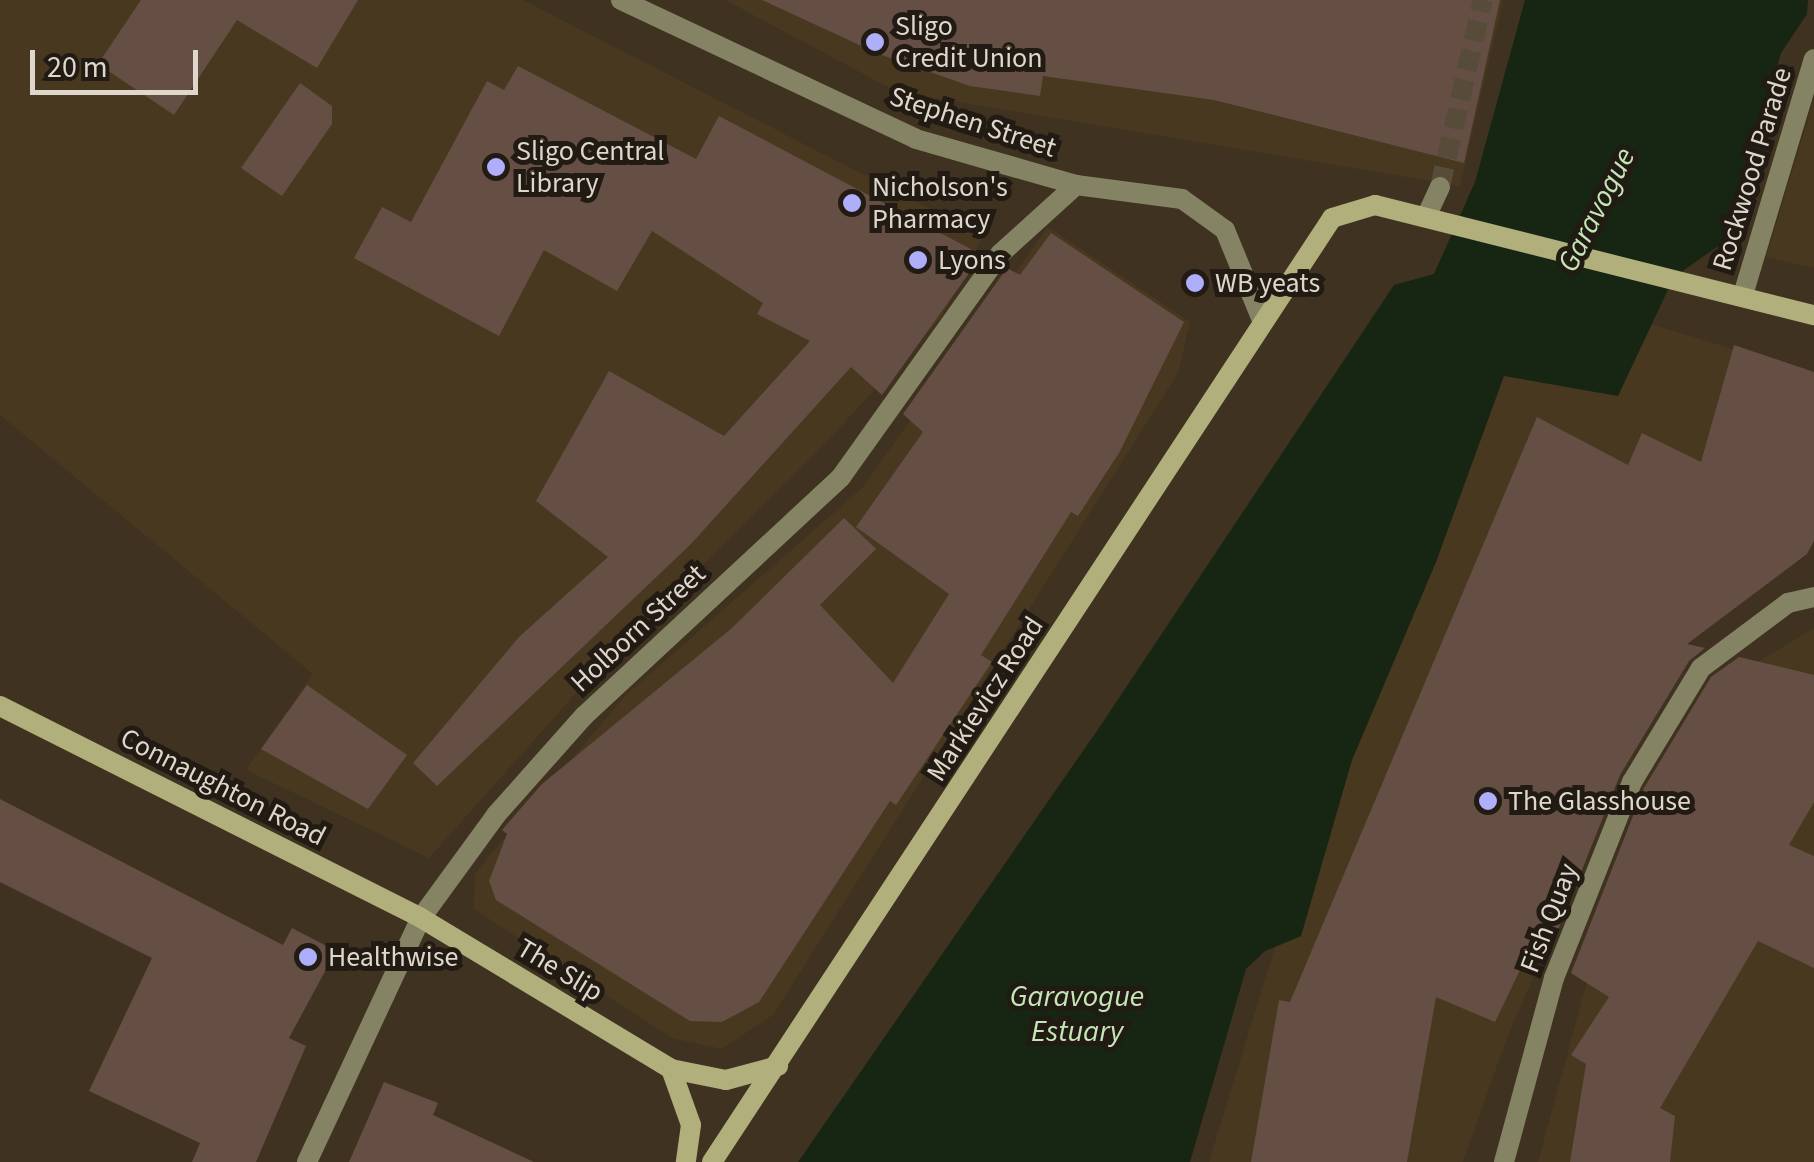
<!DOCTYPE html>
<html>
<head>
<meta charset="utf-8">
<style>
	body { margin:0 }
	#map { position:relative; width:1814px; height:1162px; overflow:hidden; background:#3f3220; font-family:"Source Sans 3",sans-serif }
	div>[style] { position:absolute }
	.built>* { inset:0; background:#48381f }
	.water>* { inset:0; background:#172612 }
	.building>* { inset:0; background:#654f44 }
	.pedestrian-tunnel>* { height:20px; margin-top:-10px; transform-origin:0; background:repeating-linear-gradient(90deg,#574b3a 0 20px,transparent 0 30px) }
	.pedestrian>* { height:20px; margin:-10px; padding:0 10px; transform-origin:10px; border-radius:10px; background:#848363 }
	.minor>* { height:20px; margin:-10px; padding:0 10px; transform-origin:10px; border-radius:10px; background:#848363 }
	.tertiary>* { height:20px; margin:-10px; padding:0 10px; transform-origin:10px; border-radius:10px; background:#848363 }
	.secondary>* { height:20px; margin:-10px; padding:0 10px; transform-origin:10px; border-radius:10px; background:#b1b07c }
	.dots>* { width:28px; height:28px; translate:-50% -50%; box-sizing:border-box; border:5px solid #211b13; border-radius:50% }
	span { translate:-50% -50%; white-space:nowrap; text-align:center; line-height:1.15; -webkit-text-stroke:10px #211b13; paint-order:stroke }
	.poi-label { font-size:28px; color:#dfd7cc }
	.left { translate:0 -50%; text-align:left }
	.street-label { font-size:28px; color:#dfd7cc }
	.water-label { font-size:30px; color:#c4e7b8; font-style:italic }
	.scale { position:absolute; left:30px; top:50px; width:168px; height:45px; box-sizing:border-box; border:5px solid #dfd7cc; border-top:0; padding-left:12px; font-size:30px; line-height:35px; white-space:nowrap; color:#dfd7cc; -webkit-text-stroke:8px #211b13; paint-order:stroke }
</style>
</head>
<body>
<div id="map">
	<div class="built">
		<div style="clip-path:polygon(0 0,523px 0,983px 236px,942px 317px,818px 451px,594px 673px,429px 858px,246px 770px,313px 674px,0 415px)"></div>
		<div style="clip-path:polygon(725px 0,1503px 0,1460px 186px,897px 92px)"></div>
		<div style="clip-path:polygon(1814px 100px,1814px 268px,1766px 257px)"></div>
		<div style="clip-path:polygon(1048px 227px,1190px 322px,1178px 373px,773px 1015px,722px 1049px,672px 1038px,474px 909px,475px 873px,625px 696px,862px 488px)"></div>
		<div style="clip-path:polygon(1651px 324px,1814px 374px,1670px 656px,1505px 1043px,1463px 1162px,1209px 1162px,1275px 947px,1301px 936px,1352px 760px,1436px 562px,1504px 375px,1617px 396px)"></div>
		<div style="clip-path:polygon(1814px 628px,1814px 1162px,1538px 1162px,1615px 878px,1728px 680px)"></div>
	</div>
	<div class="water">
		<div style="clip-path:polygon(1525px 0,1808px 0,1807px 14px,1781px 53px,1727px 240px,1674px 277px,1618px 396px,1504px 376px,1436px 562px,1352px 760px,1301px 936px,1265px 951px,1246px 969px,1190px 1162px,798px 1162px,1101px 725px,1394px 285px,1434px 274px,1475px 182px)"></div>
	</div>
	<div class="building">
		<div style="clip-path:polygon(141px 0,358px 0,317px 68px,237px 20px,174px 115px,98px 64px)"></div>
		<div style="clip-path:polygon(762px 0,1500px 0,1464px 163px,1214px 100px,1043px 76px,1040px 96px,970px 86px,879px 54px)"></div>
		<div style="clip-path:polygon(518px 66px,696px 159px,719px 116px,982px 255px,882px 395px,851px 367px,691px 544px,437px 786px,413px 763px,519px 637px,608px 557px,536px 501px,609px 371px,724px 436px,810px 341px,757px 314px,763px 303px,652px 231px,617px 291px,544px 250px,499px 336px,354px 258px,382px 207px,411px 222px,487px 81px,504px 90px)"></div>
		<div style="clip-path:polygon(300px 83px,332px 106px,332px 124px,282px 196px,241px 168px)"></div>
		<div style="clip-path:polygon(1051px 233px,1184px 322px,1119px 453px,1078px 516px,1071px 512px,981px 655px,992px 662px,896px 805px,890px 801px,759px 1002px,722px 1022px,690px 1021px,496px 900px,489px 881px,507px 834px,502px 830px,542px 784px,732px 628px,844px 518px,876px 549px,820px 605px,893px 683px,949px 594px,856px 527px,923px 432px,903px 414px,1007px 268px,1020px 275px)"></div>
		<div style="clip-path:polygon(1734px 345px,1814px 372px,1814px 541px,1807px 554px,1687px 644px,1705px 648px,1689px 661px,1620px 775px,1547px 957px,1531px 947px,1495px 1022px,1436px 997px,1407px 1162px,1251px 1162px,1279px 1000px,1290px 1002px,1537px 417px,1628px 465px,1642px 433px,1701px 462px)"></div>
		<div style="clip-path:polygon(1739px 657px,1814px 675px,1814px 802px,1789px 845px,1814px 856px,1814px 968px,1758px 941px,1660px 1108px,1675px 1116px,1670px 1162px,1570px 1162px,1586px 1064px,1571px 1055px,1609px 997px,1571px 973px,1644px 788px,1711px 677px)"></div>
		<div style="clip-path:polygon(307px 685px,407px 755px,368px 809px,261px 749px)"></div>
		<div style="clip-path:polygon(0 799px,283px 945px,292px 928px,336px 951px,289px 1038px,306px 1046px,256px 1162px,192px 1162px,200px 1143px,89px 1091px,152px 958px,0 882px)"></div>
		<div style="clip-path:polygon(384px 1082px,438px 1103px,433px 1115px,534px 1162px,349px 1162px)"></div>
	</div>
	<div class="pedestrian-tunnel">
		<div style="left:1440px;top:187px;width:192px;rotate:-77.1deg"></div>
	</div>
	<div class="pedestrian">
		<div style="left:1426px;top:217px;width:33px;rotate:-65deg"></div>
		<div style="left:1743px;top:295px;width:246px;rotate:-73.3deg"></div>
	</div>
	<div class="minor">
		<div style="left:1504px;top:1162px;width:191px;rotate:-74.8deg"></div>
		<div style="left:1554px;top:978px;width:211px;rotate:-68.3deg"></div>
		<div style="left:1632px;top:782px;width:133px;rotate:-58.8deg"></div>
		<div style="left:1701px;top:668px;width:109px;rotate:-36.8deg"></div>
		<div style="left:1788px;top:603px;width:27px;rotate:-13deg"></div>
	</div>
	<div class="tertiary">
		<div style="left:621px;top:0;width:326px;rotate:25.2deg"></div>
		<div style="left:916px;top:139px;width:166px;rotate:16deg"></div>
		<div style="left:1076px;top:185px;width:107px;rotate:7.5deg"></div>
		<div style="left:1182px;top:199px;width:53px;rotate:35.8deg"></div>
		<div style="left:1225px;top:230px;width:97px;rotate:67.7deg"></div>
		<div style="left:307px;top:1162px;width:269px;rotate:-65deg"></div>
		<div style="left:421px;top:918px;width:127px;rotate:-53.9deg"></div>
		<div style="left:496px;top:815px;width:132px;rotate:-48.4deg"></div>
		<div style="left:584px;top:716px;width:351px;rotate:-42.9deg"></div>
		<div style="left:841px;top:477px;width:274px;rotate:-54.5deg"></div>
		<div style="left:1000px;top:254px;width:103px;rotate:-42.2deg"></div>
	</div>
	<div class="secondary">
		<div style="left:0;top:706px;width:471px;rotate:26.7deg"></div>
		<div style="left:421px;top:918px;width:292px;rotate:31.1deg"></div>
		<div style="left:671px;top:1069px;width:56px;rotate:11.3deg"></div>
		<div style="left:726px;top:1080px;width:54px;rotate:-15.1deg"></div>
		<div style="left:671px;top:1069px;width:59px;rotate:70.3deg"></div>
		<div style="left:691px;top:1125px;width:37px;rotate:98deg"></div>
		<div style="left:712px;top:1162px;width:1129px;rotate:-56.7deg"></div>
		<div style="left:1332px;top:218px;width:45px;rotate:-16.8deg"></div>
		<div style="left:1375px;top:205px;width:453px;rotate:14.1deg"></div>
	</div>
	<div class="dots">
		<div style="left:875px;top:42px;background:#aeaefb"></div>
		<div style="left:496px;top:167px;background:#aeaefb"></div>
		<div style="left:852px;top:203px;background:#aeaefb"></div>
		<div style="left:918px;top:260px;background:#aeaefb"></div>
		<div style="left:1195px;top:283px;background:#aeaefb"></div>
		<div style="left:1488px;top:801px;background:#aeaefb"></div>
		<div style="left:308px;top:957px;background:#aeaefb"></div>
	</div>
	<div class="poi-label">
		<span class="left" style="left:895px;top:42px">Sligo<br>Credit Union</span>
		<span class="left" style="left:516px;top:167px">Sligo Central<br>Library</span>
		<span class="left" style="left:872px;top:203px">Nicholson's<br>Pharmacy</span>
		<span class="left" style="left:938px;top:260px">Lyons</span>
		<span class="left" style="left:1215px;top:283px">WB yeats</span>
		<span class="left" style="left:1508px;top:801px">The Glasshouse</span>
		<span class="left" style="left:328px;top:957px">Healthwise</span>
	</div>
	<div class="street-label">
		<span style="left:973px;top:122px;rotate:18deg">Stephen Street</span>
		<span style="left:1752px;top:169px;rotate:-73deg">Rockwood Parade</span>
		<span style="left:638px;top:628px;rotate:-43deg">Holborn Street</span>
		<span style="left:985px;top:699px;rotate:-57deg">Markievicz Road</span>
		<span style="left:223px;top:787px;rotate:27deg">Connaughton Road</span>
		<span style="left:1549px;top:918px;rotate:-69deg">Fish Quay</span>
		<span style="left:560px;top:970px;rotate:31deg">The Slip</span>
	</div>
	<div class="water-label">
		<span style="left:1597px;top:210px;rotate:-63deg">Garavogue</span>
		<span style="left:1077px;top:1014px">Garavogue<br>Estuary</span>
	</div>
	<div class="scale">20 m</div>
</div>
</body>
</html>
